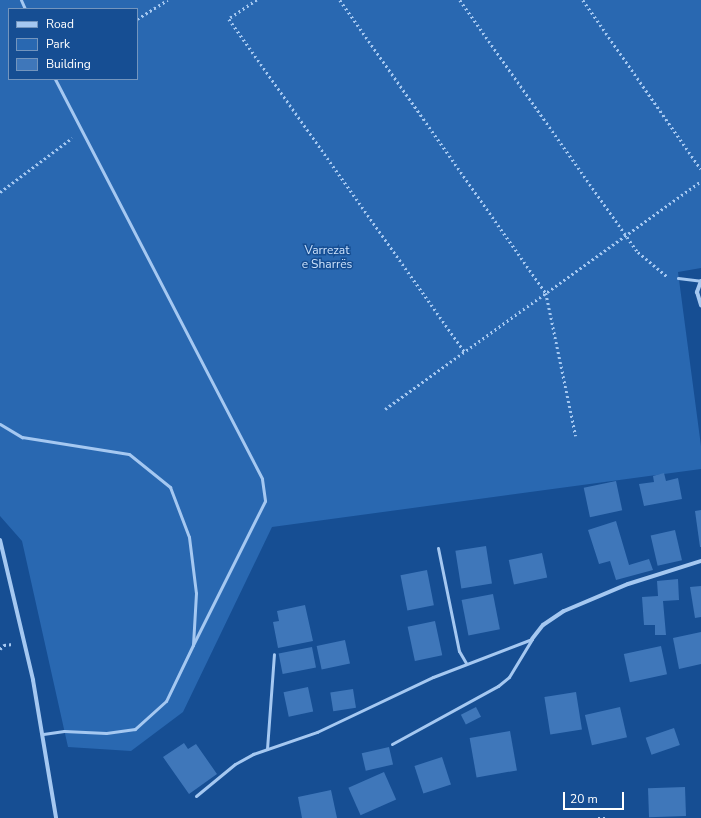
<!DOCTYPE html>
<html>
<head>
<meta charset="utf-8">
<style>
	body { margin:0 }
	#map { position:relative; width:701px; height:818px; overflow:hidden; background:#164e93; font-family:"Nunito Sans",sans-serif }
	div>[style] { position:absolute }
	.green>* { inset:0; background:#2968b1 }
	.building>* { inset:0; background:#3f77ba; transform-origin:0 0 }
	.path>* { height:2.5px; margin-top:-1.25px; transform-origin:0; background:repeating-linear-gradient(90deg,#a5c8f1 0 2px,transparent 0 5px) }
	.lane>* { height:3px; margin:-1.5px; padding:0 1.5px; transform-origin:1.5px; border-radius:1.5px; background:#a5c8f1 }
	.street>* { height:4px; margin:-2px; padding:0 2px; transform-origin:2px; border-radius:2px; background:#a5c8f1 }
	span { translate:-50% -50%; white-space:nowrap; text-align:center; line-height:1.15; -webkit-text-stroke:3px #164e93; paint-order:stroke }
	.park-label { font-size:12px; color:#cce2fc }
	.legend { position:absolute; left:8px; top:8px; width:130px; height:72px; box-sizing:border-box; background:#164e93; border:1px solid #7395be; margin:0; padding:5px 7px; list-style:none; font-size:12px; color:#fff }
	.legend li { display:flex; align-items:center; gap:8px; height:20px }
	.legend b { width:20px; border:1px solid #7395be }
	.scale { position:absolute; left:563px; top:792px; width:61px; height:18px; box-sizing:border-box; border:2px solid #fff; border-top:0; padding-left:5px; font-size:12px; line-height:14px; white-space:nowrap; color:#fff; -webkit-text-stroke:3px #164e93; paint-order:stroke }
</style>
</head>
<body>
<div id="map">
	<div class="green">
		<div style="clip-path:polygon(evenodd,0 0,701px 0,701px 268px,678px 272px,701px 446px,701px 469px,272px 527px,183px 712px,131px 751px,68px 747px,22px 541px,0 516px,0 0,9px 9px,137px 9px,137px 79px,9px 79px,9px 9px)"></div>
	</div>
	<div class="building">
		<div style="clip-path:polygon(664px 473px,666px 481px,678px 478px,682px 499px,644px 506px,639px 484px,654px 482px,653px 476px)"></div>
		<div style="left:616px;top:481px;width:30px;height:33px;rotate:78deg"></div>
		<div style="clip-path:polygon(701px 510px,701px 547px,700px 547px,695px 511px)"></div>
		<div style="clip-path:polygon(616px 521px,629px 565px,649px 559px,653px 570px,616px 580px,610px 561px,599px 564px,588px 530px)"></div>
		<div style="left:675px;top:530px;width:31px;height:25px;rotate:77deg"></div>
		<div style="left:486px;top:546px;width:38px;height:31px;rotate:81deg"></div>
		<div style="left:542px;top:553px;width:25px;height:34px;rotate:78deg"></div>
		<div style="left:427px;top:570px;width:36px;height:27px;rotate:79deg"></div>
		<div style="clip-path:polygon(678px 579px,679px 600px,663px 601px,666px 635px,655px 635px,655px 625px,644px 625px,642px 597px,658px 596px,657px 581px)"></div>
		<div style="clip-path:polygon(701px 586px,701px 617px,695px 618px,690px 587px)"></div>
		<div style="left:493px;top:594px;width:36px;height:32px;rotate:79deg"></div>
		<div style="clip-path:polygon(305px 605px,313px 641px,278px 648px,273px 622px,279px 621px,277px 611px)"></div>
		<div style="left:435px;top:621px;width:35px;height:28px;rotate:78deg"></div>
		<div style="clip-path:polygon(701px 632px,701px 664px,679px 669px,673px 638px)"></div>
		<div style="left:345px;top:640px;width:24px;height:29px;rotate:78deg"></div>
		<div style="left:661px;top:646px;width:29px;height:38px;rotate:78deg"></div>
		<div style="left:312px;top:647px;width:21px;height:34px;rotate:79deg"></div>
		<div style="left:308px;top:687px;width:25px;height:25px;rotate:78deg"></div>
		<div style="left:353px;top:689px;width:19px;height:23px;rotate:81deg"></div>
		<div style="left:576px;top:692px;width:38px;height:32px;rotate:81deg"></div>
		<div style="left:476px;top:707px;width:11px;height:17px;rotate:63deg"></div>
		<div style="left:620px;top:707px;width:31px;height:36px;rotate:77deg"></div>
		<div style="left:674px;top:728px;width:18px;height:30px;rotate:71deg"></div>
		<div style="left:510px;top:731px;width:40px;height:41px;rotate:80deg"></div>
		<div style="clip-path:polygon(184px 743px,188px 749px,196px 744px,217px 774px,189px 794px,163px 757px)"></div>
		<div style="left:389px;top:747px;width:18px;height:28px;rotate:77deg"></div>
		<div style="left:442px;top:757px;width:29px;height:29px;rotate:72deg"></div>
		<div style="left:384px;top:772px;width:30px;height:39px;rotate:66deg"></div>
		<div style="left:685px;top:787px;width:29px;height:37px;rotate:88deg"></div>
		<div style="clip-path:polygon(331px 790px,337px 818px,302px 818px,298px 797px)"></div>
	</div>
	<div class="path">
		<div style="left:257px;top:0;width:34px;rotate:146deg"></div>
		<div style="left:229px;top:19px;width:408px;rotate:54.7deg"></div>
		<div style="left:340px;top:0;width:358px;rotate:54.9deg"></div>
		<div style="left:546px;top:293px;width:146px;rotate:78.2deg"></div>
		<div style="left:460px;top:0;width:309px;rotate:54.8deg"></div>
		<div style="left:638px;top:252px;width:39px;rotate:40deg"></div>
		<div style="left:583px;top:0;width:206px;rotate:55.1deg"></div>
		<div style="left:137px;top:19px;width:36px;rotate:-32deg"></div>
		<div style="left:0;top:192px;width:90px;rotate:-36.9deg"></div>
		<div style="left:385px;top:409px;width:390px;rotate:-35.8deg"></div>
		<div style="left:0;top:649px;width:6px;rotate:-45deg"></div>
		<div style="left:4px;top:645px;width:9px;rotate:-6deg"></div>
		<div style="left:598px;top:818px;width:7px"></div>
	</div>
	<div class="lane">
		<div style="left:21px;top:0;width:10px;rotate:66deg"></div>
		<div style="left:55px;top:79px;width:450px;rotate:62.6deg"></div>
		<div style="left:262px;top:479px;width:22px;rotate:82deg"></div>
		<div style="left:265px;top:501px;width:161px;rotate:116.6deg"></div>
		<div style="left:678px;top:278px;width:23px;rotate:7deg"></div>
		<div style="left:0;top:424px;width:26px;rotate:31deg"></div>
		<div style="left:22px;top:437px;width:108px;rotate:9deg"></div>
		<div style="left:129px;top:454px;width:53px;rotate:38.8deg"></div>
		<div style="left:170px;top:487px;width:53px;rotate:69.2deg"></div>
		<div style="left:189px;top:537px;width:56px;rotate:82.9deg"></div>
		<div style="left:196px;top:593px;width:52px;rotate:93.3deg"></div>
		<div style="left:193px;top:645px;width:62px;rotate:115.7deg"></div>
		<div style="left:166px;top:701px;width:42px;rotate:137.9deg"></div>
		<div style="left:135px;top:729px;width:29px;rotate:172deg"></div>
		<div style="left:106px;top:733px;width:42px;rotate:-177.3deg"></div>
		<div style="left:64px;top:731px;width:21px;rotate:172deg"></div>
		<div style="left:438px;top:548px;width:105px;rotate:78.5deg"></div>
		<div style="left:459px;top:651px;width:14px;rotate:60deg"></div>
		<div style="left:392px;top:744px;width:121px;rotate:-28.7deg"></div>
		<div style="left:498px;top:686px;width:14px;rotate:-39deg"></div>
		<div style="left:509px;top:677px;width:44px;rotate:-58.8deg"></div>
		<div style="left:267px;top:749px;width:95px;rotate:-85.8deg"></div>
		<div style="left:196px;top:796px;width:50px;rotate:-39.4deg"></div>
		<div style="left:235px;top:764px;width:21px;rotate:-29deg"></div>
		<div style="left:253px;top:754px;width:68px;rotate:-19deg"></div>
		<div style="left:317px;top:732px;width:128px;rotate:-25.4deg"></div>
		<div style="left:433px;top:677px;width:106px;rotate:-21deg"></div>
	</div>
	<div class="street">
		<div style="left:701px;top:281px;width:12px;rotate:110deg"></div>
		<div style="left:697px;top:292px;width:14px;rotate:73deg"></div>
		<div style="left:0;top:540px;width:144px;rotate:76.7deg"></div>
		<div style="left:33px;top:680px;width:140px;rotate:80.5deg"></div>
		<div style="left:532px;top:639px;width:18px;rotate:-52deg"></div>
		<div style="left:543px;top:625px;width:25px;rotate:-34deg"></div>
		<div style="left:564px;top:611px;width:69px;rotate:-22.9deg"></div>
		<div style="left:628px;top:584px;width:77px;rotate:-17.5deg"></div>
	</div>
	<div class="park-label">
		<span style="left:327px;top:258px">Varrezat<br>e Sharrës</span>
	</div>
	<ul class="legend">
	<li><b style="height:5px;background:#a5c8f1"></b>Road</li>
	<li><b style="height:11px;background:#2968b1"></b>Park</li>
	<li><b style="height:11px;background:#3f77ba"></b>Building</li>
	</ul>
	<div class="scale">20 m</div>
</div>
</body>
</html>
